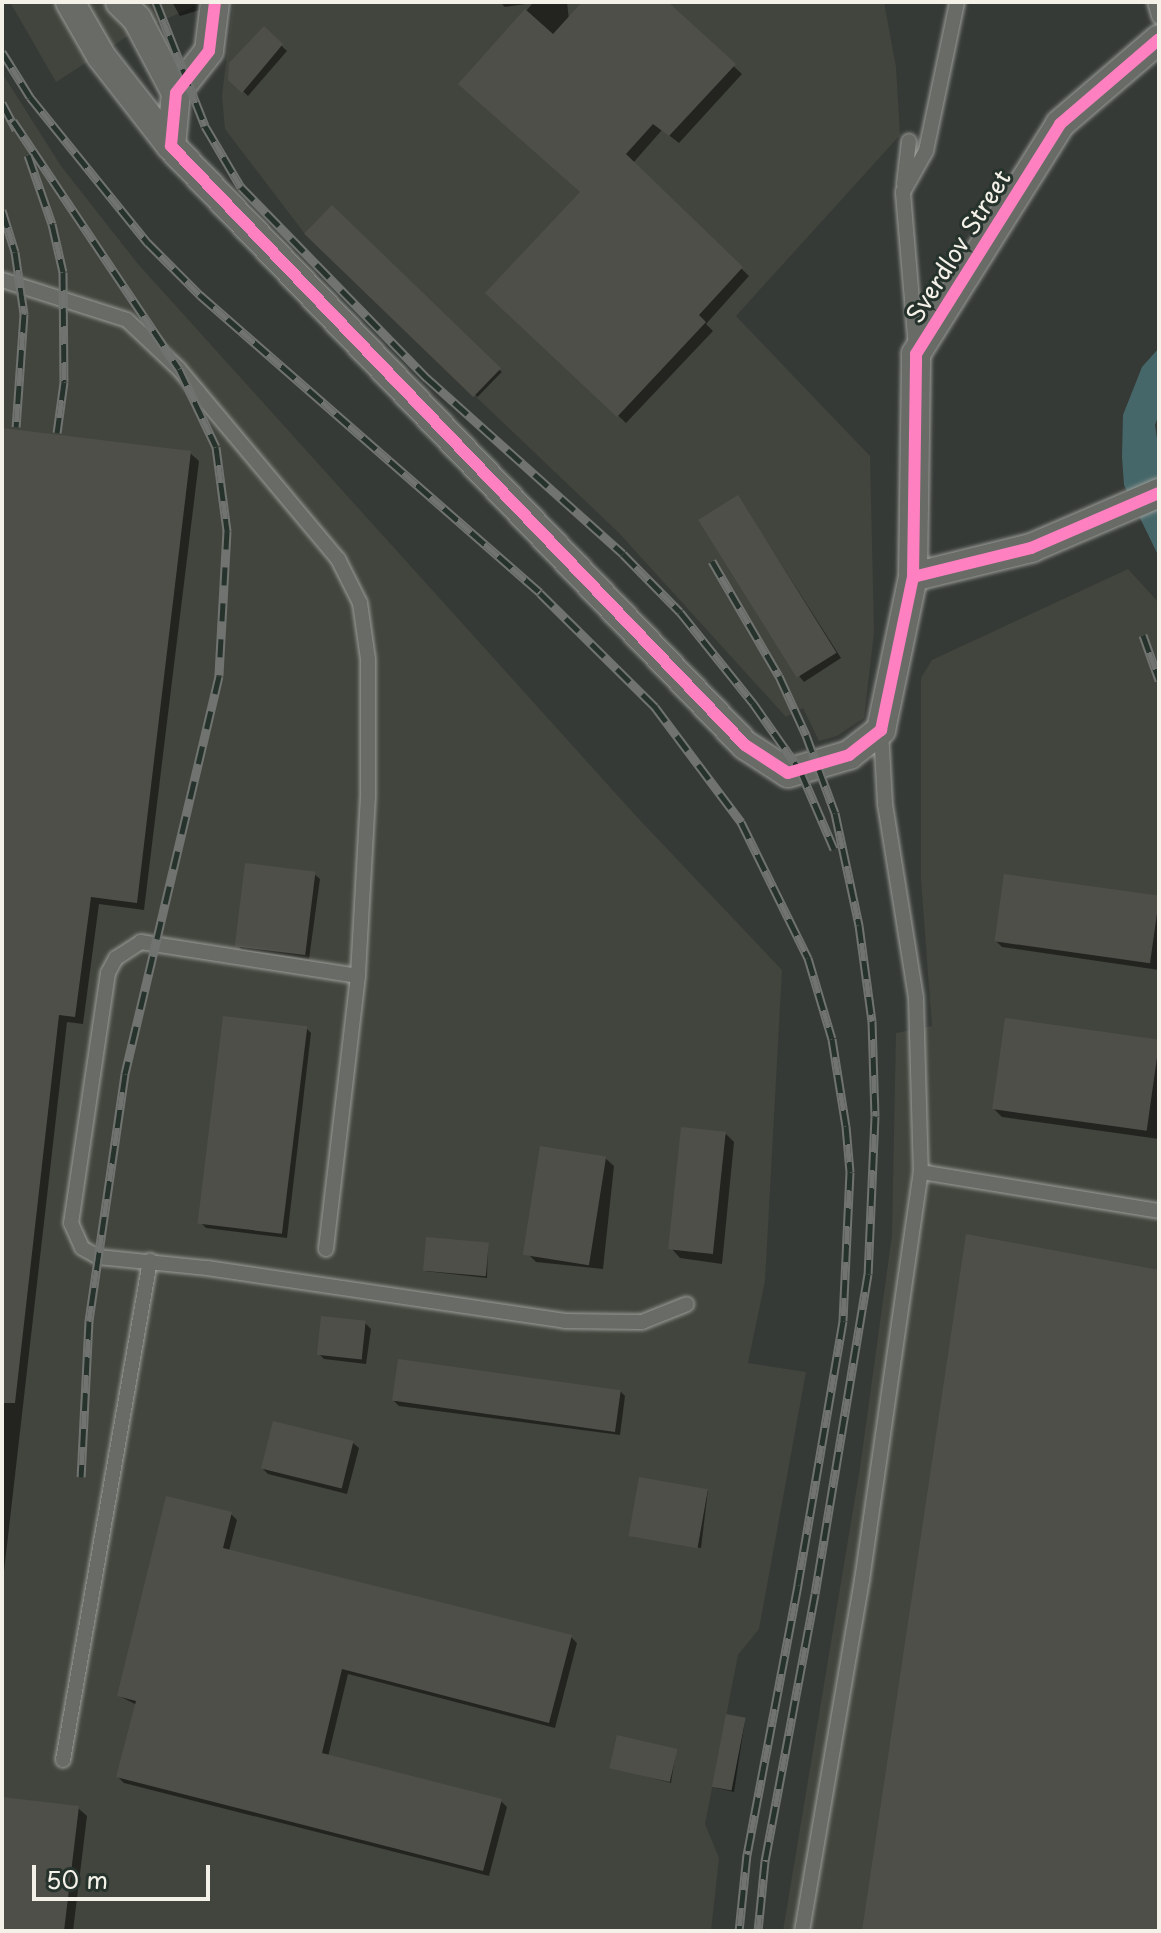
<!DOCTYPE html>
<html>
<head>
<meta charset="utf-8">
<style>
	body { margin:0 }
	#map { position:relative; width:1161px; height:1933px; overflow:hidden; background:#363a36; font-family:"Playpen Sans",sans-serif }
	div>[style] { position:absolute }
	.built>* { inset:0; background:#42453d }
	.water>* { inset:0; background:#466769 }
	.shadow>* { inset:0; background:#0007; transform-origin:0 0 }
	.building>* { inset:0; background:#4f4f4a; transform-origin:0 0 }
	.roads { filter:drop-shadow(0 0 2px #9c9e9a) drop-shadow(0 0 2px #9c9e9a) }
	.service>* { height:14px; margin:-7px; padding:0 7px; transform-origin:7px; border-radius:7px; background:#686b66 }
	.minor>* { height:28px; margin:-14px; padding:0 14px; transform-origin:14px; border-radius:14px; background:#686b66 }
	.rail>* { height:9px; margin-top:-4.5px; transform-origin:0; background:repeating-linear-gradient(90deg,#26332d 0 18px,#707370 0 36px); box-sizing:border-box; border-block:2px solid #707370 }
	.cycleway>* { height:12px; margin:-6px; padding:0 6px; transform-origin:6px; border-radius:6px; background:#ff80c0 }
	span { translate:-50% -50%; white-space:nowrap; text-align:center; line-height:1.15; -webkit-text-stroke:6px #26332d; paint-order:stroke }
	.street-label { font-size:24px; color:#f4f1e8 }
	.frame { position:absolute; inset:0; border:4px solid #f4f1e8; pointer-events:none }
	.scale { position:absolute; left:32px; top:1865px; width:178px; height:36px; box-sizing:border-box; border:4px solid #f4f1e8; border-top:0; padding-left:10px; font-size:24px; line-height:28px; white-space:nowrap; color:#f4f1e8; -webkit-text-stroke:6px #26332d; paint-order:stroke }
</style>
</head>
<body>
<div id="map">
	<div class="built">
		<div style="clip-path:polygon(10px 2px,204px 2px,128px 36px,56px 82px)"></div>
		<div style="clip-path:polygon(217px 2px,884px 2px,896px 67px,900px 135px,736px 316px,870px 456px,874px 632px,864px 718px,837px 736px,819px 741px,803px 708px,786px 717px,619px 533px,305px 234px,225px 129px,222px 96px,233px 5px)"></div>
		<div style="clip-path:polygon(2px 73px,61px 166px,138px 264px,636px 816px,782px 970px,765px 1281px,748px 1363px,806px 1372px,759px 1629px,738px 1655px,705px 1824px,719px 1858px,711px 1931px,2px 1931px)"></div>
		<div style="clip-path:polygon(1128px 569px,1159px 603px,1159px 1931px,783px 1931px,860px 1468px,892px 1235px,896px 1033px,932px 1026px,921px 880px,921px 678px,932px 660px)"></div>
	</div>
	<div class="water">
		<div style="clip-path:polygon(1159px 348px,1159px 414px,1155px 425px,1159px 453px,1159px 557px,1124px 485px,1122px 457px,1123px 415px,1142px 367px)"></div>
	</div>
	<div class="shadow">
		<div style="clip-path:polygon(172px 2px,205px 2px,203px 9px,180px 16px)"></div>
		<div style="clip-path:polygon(500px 2px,567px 2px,569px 20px,585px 2px,665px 2px,742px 74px,679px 143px,662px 130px,633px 163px,749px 276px,706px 324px,713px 331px,626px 423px,488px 293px,582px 193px,461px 84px,533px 3px,505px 7px)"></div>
		<div style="clip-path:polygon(264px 29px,287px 51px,248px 96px,230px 79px)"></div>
		<div style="left:332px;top:208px;width:236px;height:35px;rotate:44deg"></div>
		<div style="clip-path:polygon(2px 430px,190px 453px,199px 461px,144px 910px,99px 904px,83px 1024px,67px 1022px,2px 1589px)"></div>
		<div style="clip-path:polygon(742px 503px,841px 658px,804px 682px,799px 676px)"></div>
		<div style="clip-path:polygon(314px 874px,320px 879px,309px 959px,242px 950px,237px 945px)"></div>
		<div style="clip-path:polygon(1159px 899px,1159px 970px,1002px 947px,996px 941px)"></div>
		<div style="clip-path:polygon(306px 1028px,311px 1033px,287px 1238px,206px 1228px,201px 1223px)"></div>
		<div style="clip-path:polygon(1159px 1042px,1159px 1139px,1002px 1117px,994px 1109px)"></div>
		<div style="clip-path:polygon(726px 1134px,734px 1142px,722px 1264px,680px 1258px,672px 1249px)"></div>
		<div style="clip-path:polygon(605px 1158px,614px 1166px,603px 1269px,536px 1262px,528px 1254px)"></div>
		<div style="clip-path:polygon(488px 1244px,487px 1278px,424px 1271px)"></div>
		<div style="clip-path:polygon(365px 1323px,371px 1329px,366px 1364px,324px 1359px,319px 1354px)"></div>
		<div style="clip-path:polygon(620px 1391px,625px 1396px,620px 1435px,399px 1406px,394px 1401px)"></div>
		<div style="clip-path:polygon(353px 1443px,359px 1448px,347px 1494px,268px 1474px,263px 1469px)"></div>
		<div style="clip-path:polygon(708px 1490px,701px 1548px,632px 1536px)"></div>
		<div style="clip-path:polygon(231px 1514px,237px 1520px,229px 1551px,571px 1637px,577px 1643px,555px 1728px,348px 1674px,328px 1757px,501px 1801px,507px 1807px,489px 1876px,124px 1783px,118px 1777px,137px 1705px,119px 1696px)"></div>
		<div style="clip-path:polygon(745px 1720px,734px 1792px,717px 1788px,715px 1786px)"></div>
		<div style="clip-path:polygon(676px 1751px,671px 1783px,611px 1767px)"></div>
		<div style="clip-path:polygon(2px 1799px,78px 1808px,87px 1816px,73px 1931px,2px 1931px)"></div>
	</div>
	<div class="building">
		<div style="clip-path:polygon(582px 2px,668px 2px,736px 64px,669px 136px,653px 124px,626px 154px,743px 267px,699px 315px,706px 322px,617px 417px,485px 293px,580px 192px,458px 84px,525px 9px,553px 34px)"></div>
		<div style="clip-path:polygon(264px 26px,283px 44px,242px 93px,228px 80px,229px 63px)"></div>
		<div style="left:332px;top:205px;width:235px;height:40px;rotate:44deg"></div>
		<div style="clip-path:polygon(2px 428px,191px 451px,137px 903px,91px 897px,75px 1017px,59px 1015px,15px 1403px,2px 1403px)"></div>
		<div style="left:738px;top:495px;width:186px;height:47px;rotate:58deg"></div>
		<div style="left:245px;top:863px;width:71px;height:84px;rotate:7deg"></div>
		<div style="left:1004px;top:874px;width:157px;height:68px;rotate:8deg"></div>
		<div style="left:223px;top:1016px;width:85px;height:209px;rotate:7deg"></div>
		<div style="left:1005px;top:1018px;width:156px;height:92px;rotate:8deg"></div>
		<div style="left:681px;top:1127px;width:45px;height:123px;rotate:6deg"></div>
		<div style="left:540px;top:1146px;width:67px;height:110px;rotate:9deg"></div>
		<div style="clip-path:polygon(966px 1234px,1159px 1270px,1159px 1931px,862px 1931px)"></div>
		<div style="left:426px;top:1237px;width:63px;height:34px;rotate:5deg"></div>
		<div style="left:321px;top:1316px;width:45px;height:39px;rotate:6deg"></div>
		<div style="left:398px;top:1359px;width:225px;height:42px;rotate:8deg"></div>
		<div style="left:273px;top:1421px;width:83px;height:49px;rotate:14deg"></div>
		<div style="left:639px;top:1477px;width:70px;height:60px;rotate:10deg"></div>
		<div style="clip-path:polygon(166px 1496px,232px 1512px,223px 1548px,572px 1635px,549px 1723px,342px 1669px,322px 1753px,502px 1799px,483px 1871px,116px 1777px,136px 1701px,117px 1696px)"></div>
		<div style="left:726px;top:1714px;width:20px;height:74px;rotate:11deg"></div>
		<div style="left:617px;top:1735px;width:62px;height:34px;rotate:13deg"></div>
		<div style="clip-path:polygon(2px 1797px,79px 1806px,64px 1931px,2px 1931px)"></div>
	</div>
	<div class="roads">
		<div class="service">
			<div style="left:1155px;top:2px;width:15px;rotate:74deg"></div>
			<div style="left:904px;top:184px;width:43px;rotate:-83.4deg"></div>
			<div style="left:2px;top:280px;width:131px;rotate:17.7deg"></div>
			<div style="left:127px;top:320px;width:71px;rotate:43.3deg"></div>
			<div style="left:179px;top:369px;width:248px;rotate:50.1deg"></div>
			<div style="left:338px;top:559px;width:49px;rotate:63.4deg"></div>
			<div style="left:360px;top:603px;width:57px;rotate:81.9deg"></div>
			<div style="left:368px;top:659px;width:137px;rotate:90deg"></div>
			<div style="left:368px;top:796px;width:180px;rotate:93.2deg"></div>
			<div style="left:358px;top:976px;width:275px;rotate:96.7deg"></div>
			<div style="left:916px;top:348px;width:157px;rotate:-94.8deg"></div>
			<div style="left:903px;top:192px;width:47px;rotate:-60.7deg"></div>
			<div style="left:926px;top:151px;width:152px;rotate:-78.2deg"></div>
			<div style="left:881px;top:730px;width:74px;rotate:86.9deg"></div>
			<div style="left:885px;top:804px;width:196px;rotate:80.9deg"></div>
			<div style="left:916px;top:998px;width:174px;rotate:88.4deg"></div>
			<div style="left:921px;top:1172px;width:241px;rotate:9.3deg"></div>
			<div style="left:358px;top:976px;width:220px;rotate:-171.1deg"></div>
			<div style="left:141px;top:942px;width:30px;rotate:147deg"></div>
			<div style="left:116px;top:958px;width:17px;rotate:118deg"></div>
			<div style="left:108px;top:973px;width:253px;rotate:98.4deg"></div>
			<div style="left:71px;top:1223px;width:27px;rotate:66deg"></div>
			<div style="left:82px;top:1248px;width:18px;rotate:29deg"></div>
			<div style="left:98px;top:1257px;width:110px;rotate:5.8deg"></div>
			<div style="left:207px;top:1268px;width:362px;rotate:8.4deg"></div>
			<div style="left:565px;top:1321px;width:77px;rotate:0.7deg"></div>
			<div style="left:642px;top:1322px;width:48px;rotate:-21.8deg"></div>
			<div style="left:63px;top:1760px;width:507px;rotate:-80.11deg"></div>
			<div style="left:802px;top:1931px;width:356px;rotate:-80.3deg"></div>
			<div style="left:862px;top:1580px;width:412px;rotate:-81.8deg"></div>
		</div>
		<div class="minor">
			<div style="left:70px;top:2px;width:62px;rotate:60.1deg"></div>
			<div style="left:101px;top:56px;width:114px;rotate:52.1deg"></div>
			<div style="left:120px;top:2px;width:24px;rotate:45deg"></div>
			<div style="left:137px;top:19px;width:84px;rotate:62.2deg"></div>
			<div style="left:215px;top:2px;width:49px;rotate:97deg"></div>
			<div style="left:209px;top:51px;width:53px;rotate:128.2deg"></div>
			<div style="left:176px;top:93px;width:53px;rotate:95.4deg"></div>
			<div style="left:171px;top:146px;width:830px;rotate:46.22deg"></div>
			<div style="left:745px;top:745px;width:51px;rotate:33.1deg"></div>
			<div style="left:788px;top:773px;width:64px;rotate:-16.4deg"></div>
			<div style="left:849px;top:755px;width:41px;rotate:-38deg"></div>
			<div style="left:881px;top:730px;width:156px;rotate:-78.2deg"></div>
			<div style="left:913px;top:577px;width:122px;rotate:-13.8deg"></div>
			<div style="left:1031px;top:548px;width:139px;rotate:-23.3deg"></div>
			<div style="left:913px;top:577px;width:223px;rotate:-89.2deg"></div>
			<div style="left:916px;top:354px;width:271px;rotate:-57.9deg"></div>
			<div style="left:1060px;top:124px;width:130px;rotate:-40.6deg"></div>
		</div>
	</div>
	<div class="rail">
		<div style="left:156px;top:2px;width:133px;rotate:68.4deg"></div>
		<div style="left:205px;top:126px;width:71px;rotate:59.5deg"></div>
		<div style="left:241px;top:187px;width:267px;rotate:45.8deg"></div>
		<div style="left:427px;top:378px;width:263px;rotate:41.9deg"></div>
		<div style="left:623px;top:554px;width:81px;rotate:45.5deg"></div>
		<div style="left:680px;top:612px;width:117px;rotate:51.3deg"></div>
		<div style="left:753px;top:703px;width:82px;rotate:55deg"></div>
		<div style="left:800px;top:770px;width:86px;rotate:66.7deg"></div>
		<div style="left:2px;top:52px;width:53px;rotate:58.1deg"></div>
		<div style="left:30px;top:97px;width:188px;rotate:51.1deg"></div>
		<div style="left:148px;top:243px;width:74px;rotate:45deg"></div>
		<div style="left:200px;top:295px;width:452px;rotate:41.2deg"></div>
		<div style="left:540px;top:593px;width:162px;rotate:44.7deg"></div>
		<div style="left:655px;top:707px;width:144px;rotate:53.2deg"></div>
		<div style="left:741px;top:822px;width:152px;rotate:63.8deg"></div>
		<div style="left:808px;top:958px;width:84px;rotate:73.5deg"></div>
		<div style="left:832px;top:1039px;width:88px;rotate:80.9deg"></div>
		<div style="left:846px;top:1126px;width:46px;rotate:85deg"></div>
		<div style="left:850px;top:1172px;width:149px;rotate:92.7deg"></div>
		<div style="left:843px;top:1321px;width:268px;rotate:99.7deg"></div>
		<div style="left:798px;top:1585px;width:274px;rotate:100.7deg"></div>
		<div style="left:747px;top:1854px;width:77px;rotate:95.9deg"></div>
		<div style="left:2px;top:103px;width:30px;rotate:62deg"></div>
		<div style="left:13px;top:121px;width:298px;rotate:56.2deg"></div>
		<div style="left:179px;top:369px;width:86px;rotate:64.6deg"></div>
		<div style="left:216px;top:447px;width:85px;rotate:82.5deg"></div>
		<div style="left:227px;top:531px;width:145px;rotate:93.2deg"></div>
		<div style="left:219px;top:676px;width:409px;rotate:103.3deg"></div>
		<div style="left:125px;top:1074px;width:250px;rotate:98.3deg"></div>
		<div style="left:89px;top:1321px;width:156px;rotate:92.9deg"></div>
		<div style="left:28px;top:155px;width:73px;rotate:70.8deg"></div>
		<div style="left:52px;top:224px;width:49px;rotate:77.1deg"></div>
		<div style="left:63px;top:272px;width:110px;rotate:89.5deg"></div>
		<div style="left:64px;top:382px;width:51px;rotate:97.8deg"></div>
		<div style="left:2px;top:210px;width:44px;rotate:72.8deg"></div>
		<div style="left:15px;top:252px;width:63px;rotate:81.7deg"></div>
		<div style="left:24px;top:314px;width:113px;rotate:94deg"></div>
		<div style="left:712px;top:561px;width:133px;rotate:59.8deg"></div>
		<div style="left:779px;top:676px;width:65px;rotate:65.4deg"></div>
		<div style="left:806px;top:735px;width:83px;rotate:69.6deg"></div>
		<div style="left:835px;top:813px;width:115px;rotate:77.9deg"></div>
		<div style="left:859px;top:925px;width:97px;rotate:82.3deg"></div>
		<div style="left:872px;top:1021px;width:95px;rotate:88.2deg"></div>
		<div style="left:875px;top:1116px;width:158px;rotate:92.5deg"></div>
		<div style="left:868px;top:1274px;width:324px;rotate:99.4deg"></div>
		<div style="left:815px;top:1594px;width:272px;rotate:100.6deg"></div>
		<div style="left:765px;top:1861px;width:70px;rotate:95.7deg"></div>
		<div style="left:1143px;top:635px;width:48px;rotate:70.4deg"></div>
	</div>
	<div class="cycleway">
		<div style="left:215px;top:2px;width:49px;rotate:97deg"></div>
		<div style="left:209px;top:51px;width:53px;rotate:128.2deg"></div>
		<div style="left:176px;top:93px;width:53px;rotate:95.4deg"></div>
		<div style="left:171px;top:146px;width:830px;rotate:46.22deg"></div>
		<div style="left:745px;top:745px;width:51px;rotate:33.1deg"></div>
		<div style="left:788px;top:773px;width:64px;rotate:-16.4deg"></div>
		<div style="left:849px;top:755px;width:41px;rotate:-38deg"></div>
		<div style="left:881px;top:730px;width:156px;rotate:-78.2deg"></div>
		<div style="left:913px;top:577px;width:122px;rotate:-13.8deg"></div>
		<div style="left:1031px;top:548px;width:139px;rotate:-23.3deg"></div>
		<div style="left:913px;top:577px;width:223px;rotate:-89.2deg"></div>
		<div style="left:916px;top:354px;width:271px;rotate:-57.9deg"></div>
		<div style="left:1060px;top:124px;width:130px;rotate:-40.6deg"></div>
	</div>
	<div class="street-label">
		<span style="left:958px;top:246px;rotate:-58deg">Sverdlov Street</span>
	</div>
	<div class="frame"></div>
	<div class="scale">50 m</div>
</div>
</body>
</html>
